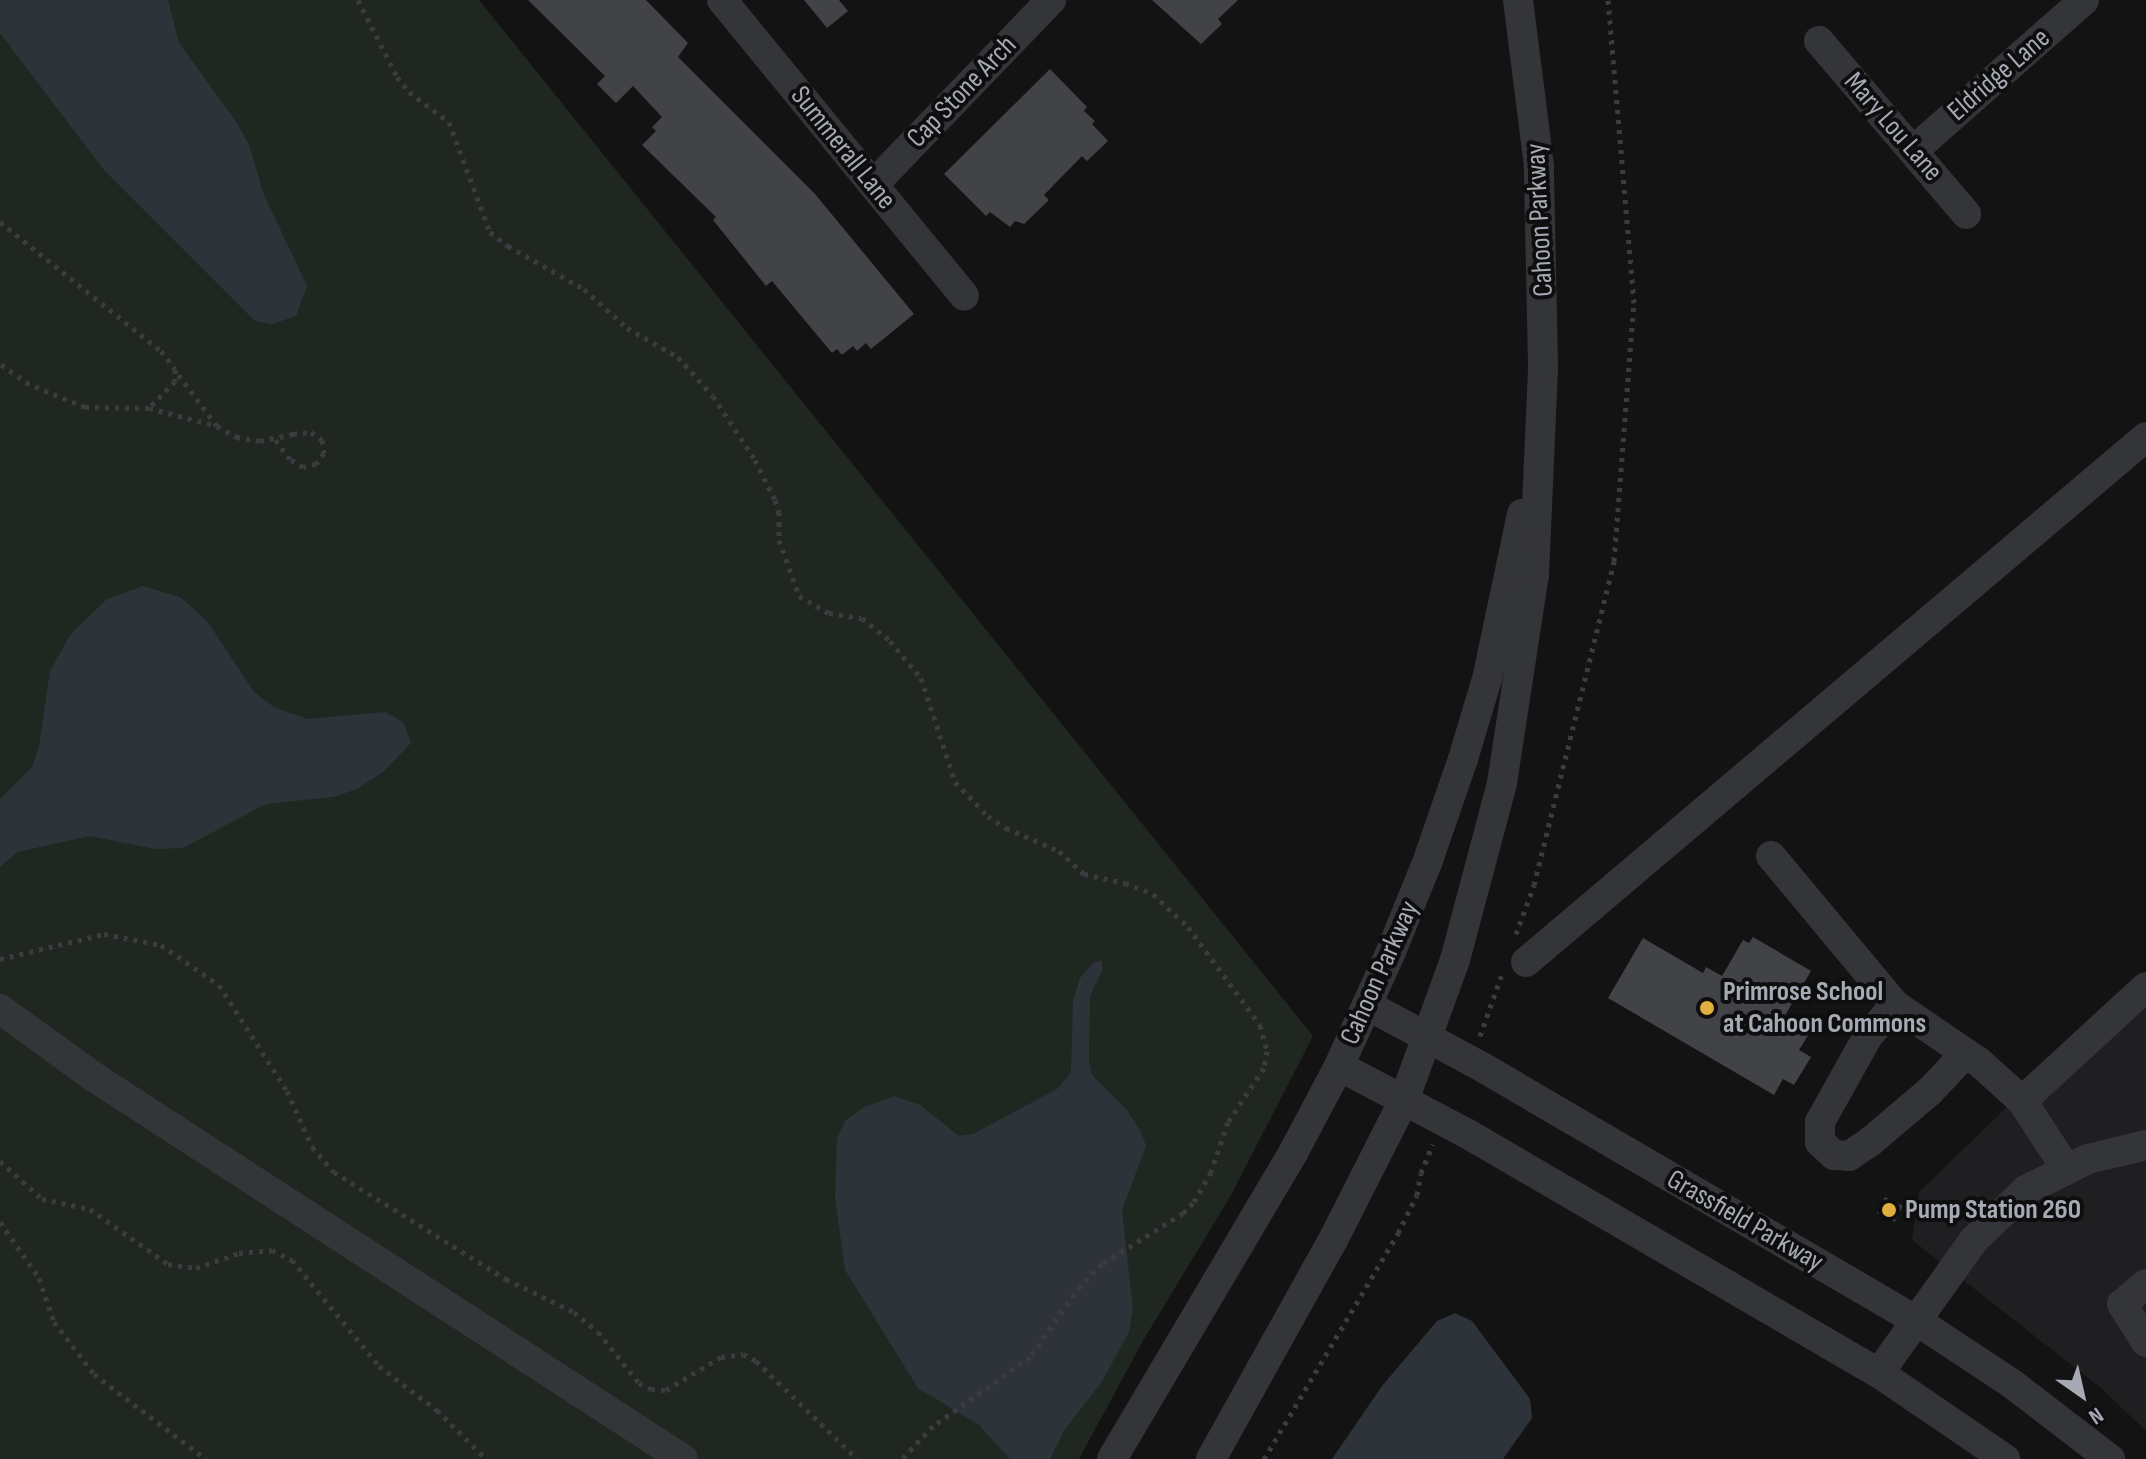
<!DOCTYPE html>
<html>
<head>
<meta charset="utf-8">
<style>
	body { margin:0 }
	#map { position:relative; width:2146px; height:1459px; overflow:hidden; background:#131314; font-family:"Sofia Sans Condensed",sans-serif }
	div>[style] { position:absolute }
	.built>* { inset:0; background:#1f1f21 }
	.green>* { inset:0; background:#202720 }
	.water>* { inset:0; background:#2d3339 }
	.building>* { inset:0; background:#424347; transform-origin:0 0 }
	.path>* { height:5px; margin-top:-2.5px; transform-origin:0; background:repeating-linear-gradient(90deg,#3a3c40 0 4px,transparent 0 10px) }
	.minor>* { height:30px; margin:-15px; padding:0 15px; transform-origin:15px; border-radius:15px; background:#343539 }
	.dots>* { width:22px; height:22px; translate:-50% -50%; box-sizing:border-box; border:4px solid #0e0e0f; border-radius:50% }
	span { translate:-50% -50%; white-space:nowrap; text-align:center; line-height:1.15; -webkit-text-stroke:8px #0e0e0f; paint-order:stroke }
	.street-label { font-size:28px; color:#a6aab4 }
	.poi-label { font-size:28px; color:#a6aab4; font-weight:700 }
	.left { translate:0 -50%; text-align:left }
	.north { position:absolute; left:2042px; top:1355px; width:80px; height:80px; -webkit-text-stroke:6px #0e0e0f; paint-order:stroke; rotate:146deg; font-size:22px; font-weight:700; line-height:32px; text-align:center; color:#a6aab4 }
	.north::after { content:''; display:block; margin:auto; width:28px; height:36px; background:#a6aab4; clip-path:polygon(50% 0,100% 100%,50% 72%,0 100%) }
</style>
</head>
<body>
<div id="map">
	<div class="built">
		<div style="clip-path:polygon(2146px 973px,2146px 1431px,2101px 1388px,1912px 1240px,1919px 1192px)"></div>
	</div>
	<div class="green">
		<div style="clip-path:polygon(0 0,479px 0,1313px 1036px,1230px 1197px,1144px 1339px,1079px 1459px,0 1459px)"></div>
	</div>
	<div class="water">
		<div style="clip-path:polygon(0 0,168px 0,179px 43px,237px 123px,249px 145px,264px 195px,307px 286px,296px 316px,272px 324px,255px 321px,104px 170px,0 33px)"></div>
		<div style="clip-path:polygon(143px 586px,180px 597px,207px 621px,254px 692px,275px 708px,308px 719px,385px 712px,403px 722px,411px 743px,383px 772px,357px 789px,333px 797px,266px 804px,183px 848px,155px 849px,90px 836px,17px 852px,0 867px,0 799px,32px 767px,39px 747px,50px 671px,71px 634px,107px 599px)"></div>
		<div style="clip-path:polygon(1102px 961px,1102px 971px,1090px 996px,1089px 1060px,1092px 1075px,1126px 1109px,1141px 1132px,1146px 1146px,1122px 1210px,1133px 1309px,1129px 1332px,1101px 1383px,1065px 1429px,1050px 1459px,1010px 1459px,979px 1425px,918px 1388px,845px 1270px,835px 1197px,837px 1139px,845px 1121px,864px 1107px,894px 1096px,920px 1105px,959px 1136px,973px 1134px,1057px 1089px,1071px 1073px,1073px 1000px,1080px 978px,1094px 962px)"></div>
		<div style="clip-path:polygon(1455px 1313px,1472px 1321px,1530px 1399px,1532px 1418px,1503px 1459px,1332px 1459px,1382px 1386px,1437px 1321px)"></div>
	</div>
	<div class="building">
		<div style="clip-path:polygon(528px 0,646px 0,688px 43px,678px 57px,815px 194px,914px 314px,871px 349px,866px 343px,857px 351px,853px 346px,842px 355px,837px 349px,832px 353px,772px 281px,766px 286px,713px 220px,716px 217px,642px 145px,656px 131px,652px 127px,662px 117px,633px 86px,616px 103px,597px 84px,605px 76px)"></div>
		<div style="clip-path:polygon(804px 0,839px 0,848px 11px,827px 28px)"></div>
		<div style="clip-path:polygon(1152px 0,1238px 0,1218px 19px,1222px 24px,1201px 44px)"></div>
		<div style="clip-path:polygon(1050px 69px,1087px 107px,1084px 111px,1095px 121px,1092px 124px,1108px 141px,1087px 161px,1082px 156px,1044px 195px,1049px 200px,1024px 224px,1015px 221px,1010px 227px,990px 212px,986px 216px,944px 174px)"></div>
		<div style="clip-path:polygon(1753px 937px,1811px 971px,1783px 1019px,1809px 1034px,1799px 1050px,1811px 1057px,1794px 1085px,1783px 1079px,1774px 1095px,1608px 998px,1643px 938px,1703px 973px,1706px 967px,1722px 976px,1743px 940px,1749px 943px)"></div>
		<div style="left:1885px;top:1197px;width:20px;height:18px;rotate:27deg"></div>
	</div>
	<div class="path">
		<div style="left:358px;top:0;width:86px;rotate:63.1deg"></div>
		<div style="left:397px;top:77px;width:19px;rotate:51deg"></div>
		<div style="left:409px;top:92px;width:50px;rotate:36.9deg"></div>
		<div style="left:449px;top:122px;width:117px;rotate:69.6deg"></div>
		<div style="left:490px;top:232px;width:23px;rotate:38deg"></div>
		<div style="left:508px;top:246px;width:87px;rotate:29.5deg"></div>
		<div style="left:584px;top:289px;width:58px;rotate:42.2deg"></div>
		<div style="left:627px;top:328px;width:59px;rotate:29.6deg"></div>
		<div style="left:678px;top:357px;width:52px;rotate:48.1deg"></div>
		<div style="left:713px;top:396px;width:77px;rotate:56.7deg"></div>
		<div style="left:755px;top:460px;width:45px;rotate:63.4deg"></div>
		<div style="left:775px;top:500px;width:13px;rotate:72deg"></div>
		<div style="left:779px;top:512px;width:28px;rotate:90deg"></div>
		<div style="left:779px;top:540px;width:59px;rotate:70.3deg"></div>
		<div style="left:799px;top:596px;width:34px;rotate:30deg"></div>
		<div style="left:829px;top:613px;width:33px;rotate:9deg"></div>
		<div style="left:862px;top:618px;width:36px;rotate:39deg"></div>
		<div style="left:890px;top:641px;width:48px;rotate:50deg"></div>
		<div style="left:921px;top:678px;width:109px;rotate:71.9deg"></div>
		<div style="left:955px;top:782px;width:47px;rotate:45.9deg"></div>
		<div style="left:988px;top:816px;width:22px;rotate:34deg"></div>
		<div style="left:1006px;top:828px;width:58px;rotate:23.5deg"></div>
		<div style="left:1059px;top:851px;width:34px;rotate:43deg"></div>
		<div style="left:1084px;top:874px;width:42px;rotate:12.4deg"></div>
		<div style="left:1125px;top:883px;width:30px;rotate:21deg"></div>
		<div style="left:1153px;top:894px;width:48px;rotate:43.3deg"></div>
		<div style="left:1188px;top:927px;width:122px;rotate:53.7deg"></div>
		<div style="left:1260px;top:1025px;width:27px;rotate:75deg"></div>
		<div style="left:1267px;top:1051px;width:17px;rotate:100deg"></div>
		<div style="left:1264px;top:1068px;width:65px;rotate:123.7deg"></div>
		<div style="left:1228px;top:1122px;width:53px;rotate:108.8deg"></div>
		<div style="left:1211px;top:1172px;width:36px;rotate:120deg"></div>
		<div style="left:1193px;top:1203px;width:14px;rotate:135deg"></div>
		<div style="left:1183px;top:1213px;width:96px;rotate:147.8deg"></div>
		<div style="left:1102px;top:1264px;width:31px;rotate:135deg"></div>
		<div style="left:1080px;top:1286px;width:87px;rotate:125.2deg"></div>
		<div style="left:1030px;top:1357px;width:119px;rotate:144.6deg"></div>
		<div style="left:933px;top:1426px;width:45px;rotate:133.2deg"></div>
		<div style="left:0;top:222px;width:206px;rotate:38.7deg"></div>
		<div style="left:161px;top:351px;width:23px;rotate:52deg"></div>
		<div style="left:175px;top:369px;width:12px;rotate:90deg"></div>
		<div style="left:175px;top:381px;width:37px;rotate:134deg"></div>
		<div style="left:149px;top:408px;width:64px;rotate:-179.1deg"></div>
		<div style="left:85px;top:407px;width:61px;rotate:-157.7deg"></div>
		<div style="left:29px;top:384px;width:35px;rotate:-145deg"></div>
		<div style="left:149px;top:408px;width:70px;rotate:14.8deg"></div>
		<div style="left:217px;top:426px;width:70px;rotate:-126.9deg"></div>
		<div style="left:217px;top:426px;width:22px;rotate:30deg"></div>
		<div style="left:236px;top:437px;width:24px;rotate:9deg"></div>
		<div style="left:260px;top:441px;width:34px;rotate:-12deg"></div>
		<div style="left:293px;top:434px;width:18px;rotate:-6deg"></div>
		<div style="left:311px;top:432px;width:14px;rotate:36deg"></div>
		<div style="left:322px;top:440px;width:13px;rotate:81deg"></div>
		<div style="left:324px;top:453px;width:14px;rotate:126deg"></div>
		<div style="left:316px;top:464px;width:13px;rotate:167deg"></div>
		<div style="left:303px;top:467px;width:15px;rotate:-148deg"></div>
		<div style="left:290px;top:459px;width:26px;rotate:-127deg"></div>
		<div style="left:1516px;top:934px;width:52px;rotate:-69.8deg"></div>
		<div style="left:1534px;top:885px;width:334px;rotate:-76.1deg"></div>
		<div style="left:1614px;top:561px;width:259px;rotate:-85.6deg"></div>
		<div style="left:1634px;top:303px;width:304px;rotate:-94.9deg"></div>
		<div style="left:0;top:959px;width:107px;rotate:-13.5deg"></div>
		<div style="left:104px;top:934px;width:58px;rotate:10.9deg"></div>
		<div style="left:161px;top:945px;width:70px;rotate:34.6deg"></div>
		<div style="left:219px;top:985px;width:126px;rotate:57.3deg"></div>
		<div style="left:287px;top:1091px;width:61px;rotate:65.9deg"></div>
		<div style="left:312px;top:1147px;width:33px;rotate:49deg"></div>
		<div style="left:334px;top:1172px;width:203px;rotate:31.9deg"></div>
		<div style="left:506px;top:1279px;width:76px;rotate:25.9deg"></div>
		<div style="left:574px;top:1312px;width:31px;rotate:40deg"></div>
		<div style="left:598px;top:1332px;width:65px;rotate:51.2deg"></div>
		<div style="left:639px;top:1383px;width:13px;rotate:27deg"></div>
		<div style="left:651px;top:1389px;width:15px;rotate:4deg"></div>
		<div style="left:666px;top:1390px;width:64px;rotate:-31deg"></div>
		<div style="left:721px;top:1357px;width:22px;rotate:-8deg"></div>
		<div style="left:743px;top:1354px;width:15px;rotate:28deg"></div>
		<div style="left:756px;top:1361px;width:141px;rotate:44.1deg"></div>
		<div style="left:1480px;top:1036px;width:66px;rotate:-70.5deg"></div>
		<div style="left:0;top:1161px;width:57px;rotate:42.1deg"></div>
		<div style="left:42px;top:1199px;width:49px;rotate:11.8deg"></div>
		<div style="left:90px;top:1209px;width:95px;rotate:35.2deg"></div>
		<div style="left:168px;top:1264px;width:28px;rotate:8deg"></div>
		<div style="left:196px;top:1268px;width:46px;rotate:-19.2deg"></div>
		<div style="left:239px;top:1253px;width:33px;rotate:-5deg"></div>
		<div style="left:272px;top:1250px;width:22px;rotate:27deg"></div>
		<div style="left:292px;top:1260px;width:137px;rotate:50.6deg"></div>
		<div style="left:379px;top:1366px;width:73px;rotate:37.2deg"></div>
		<div style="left:437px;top:1410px;width:69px;rotate:45deg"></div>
		<div style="left:0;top:1222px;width:68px;rotate:55.1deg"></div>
		<div style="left:39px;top:1278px;width:46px;rotate:71.2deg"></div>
		<div style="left:54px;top:1322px;width:66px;rotate:52.4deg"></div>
		<div style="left:94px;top:1374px;width:141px;rotate:37.2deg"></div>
		<div style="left:1264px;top:1459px;width:263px;rotate:-59.3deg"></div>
		<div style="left:1398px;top:1233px;width:42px;rotate:-63.4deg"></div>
		<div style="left:1417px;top:1195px;width:22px;rotate:-80deg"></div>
		<div style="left:1421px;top:1173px;width:31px;rotate:-68deg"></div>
	</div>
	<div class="minor">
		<div style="left:722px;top:0;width:382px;rotate:50.7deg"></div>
		<div style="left:1819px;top:41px;width:227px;rotate:49.6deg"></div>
		<div style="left:1913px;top:151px;width:228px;rotate:-41.4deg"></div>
		<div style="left:873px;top:185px;width:257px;rotate:-46.1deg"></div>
		<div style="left:1771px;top:856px;width:194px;rotate:50.2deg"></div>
		<div style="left:1895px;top:1005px;width:102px;rotate:34.2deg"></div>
		<div style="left:1979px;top:1062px;width:58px;rotate:42.2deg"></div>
		<div style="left:1526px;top:962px;width:812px;rotate:-40.26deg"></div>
		<div style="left:1367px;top:1005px;width:131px;rotate:28.3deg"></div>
		<div style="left:1482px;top:1067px;width:504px;rotate:30.28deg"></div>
		<div style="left:1917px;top:1321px;width:113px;rotate:33.4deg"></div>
		<div style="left:2011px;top:1383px;width:125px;rotate:37.5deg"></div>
		<div style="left:1895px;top:1005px;width:41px;rotate:131.1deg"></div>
		<div style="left:1868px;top:1036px;width:98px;rotate:119.2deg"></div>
		<div style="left:1820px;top:1122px;width:20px;rotate:90deg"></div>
		<div style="left:1820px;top:1142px;width:19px;rotate:43deg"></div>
		<div style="left:1834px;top:1155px;width:15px;rotate:4deg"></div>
		<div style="left:1849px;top:1156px;width:27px;rotate:-34deg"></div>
		<div style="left:1871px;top:1141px;width:77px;rotate:-40.3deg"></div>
		<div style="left:1930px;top:1091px;width:52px;rotate:-46.5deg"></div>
		<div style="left:0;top:1009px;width:116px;rotate:35.9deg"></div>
		<div style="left:94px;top:1077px;width:702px;rotate:32.97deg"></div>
		<div style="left:1339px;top:1066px;width:144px;rotate:27.8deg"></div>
		<div style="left:1466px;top:1133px;width:478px;rotate:30.2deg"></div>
		<div style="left:1879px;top:1373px;width:153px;rotate:34.3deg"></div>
		<div style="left:2067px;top:1170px;width:82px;rotate:-123.1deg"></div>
		<div style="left:2022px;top:1101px;width:168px;rotate:-42.6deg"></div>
		<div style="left:2146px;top:1284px;width:31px;rotate:140deg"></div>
		<div style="left:2122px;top:1304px;width:45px;rotate:57.7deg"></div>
		<div style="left:1879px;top:1373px;width:163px;rotate:-54.5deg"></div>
		<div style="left:1974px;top:1240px;width:72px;rotate:-43.9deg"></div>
		<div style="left:2026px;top:1190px;width:69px;rotate:-26.6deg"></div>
		<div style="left:2088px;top:1159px;width:60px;rotate:-13.6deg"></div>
		<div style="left:1112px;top:1459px;width:358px;rotate:-59.4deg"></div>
		<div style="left:1294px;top:1151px;width:96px;rotate:-62.1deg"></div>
		<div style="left:1339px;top:1066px;width:123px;rotate:-65.5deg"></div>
		<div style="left:1390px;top:954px;width:98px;rotate:-67.9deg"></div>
		<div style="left:1427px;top:863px;width:110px;rotate:-70.9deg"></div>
		<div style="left:1463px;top:759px;width:84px;rotate:-73.3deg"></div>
		<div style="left:1487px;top:679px;width:169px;rotate:-78deg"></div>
		<div style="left:1211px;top:1459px;width:251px;rotate:-60.9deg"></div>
		<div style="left:1333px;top:1240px;width:157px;rotate:-63.1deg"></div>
		<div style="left:1404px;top:1100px;width:149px;rotate:-70deg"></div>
		<div style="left:1455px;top:960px;width:183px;rotate:-75.1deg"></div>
		<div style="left:1502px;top:783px;width:210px;rotate:-81.3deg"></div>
		<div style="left:1534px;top:575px;width:210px;rotate:-87.5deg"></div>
		<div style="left:1543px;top:365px;width:199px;rotate:-91.2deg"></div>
		<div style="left:1539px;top:166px;width:167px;rotate:-97.2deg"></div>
	</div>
	<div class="dots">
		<div style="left:1707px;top:1008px;background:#e0ad3f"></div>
		<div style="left:1889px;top:1210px;background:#e0ad3f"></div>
	</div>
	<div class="street-label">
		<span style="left:1999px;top:75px;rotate:-41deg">Eldridge Lane</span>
		<span style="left:962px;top:92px;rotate:-46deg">Cap Stone Arch</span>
		<span style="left:1893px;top:127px;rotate:49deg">Mary Lou Lane</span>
		<span style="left:843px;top:148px;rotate:51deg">Summerall Lane</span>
		<span style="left:1540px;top:220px;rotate:-93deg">Cahoon Parkway</span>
		<span style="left:1380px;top:973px;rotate:-66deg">Cahoon Parkway</span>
		<span style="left:1745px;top:1221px;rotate:30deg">Grassfield Parkway</span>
	</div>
	<div class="poi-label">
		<span class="left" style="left:1723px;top:1008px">Primrose School<br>at Cahoon Commons</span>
		<span class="left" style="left:1905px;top:1210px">Pump Station 260</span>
	</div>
	<div class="north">N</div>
</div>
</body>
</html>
